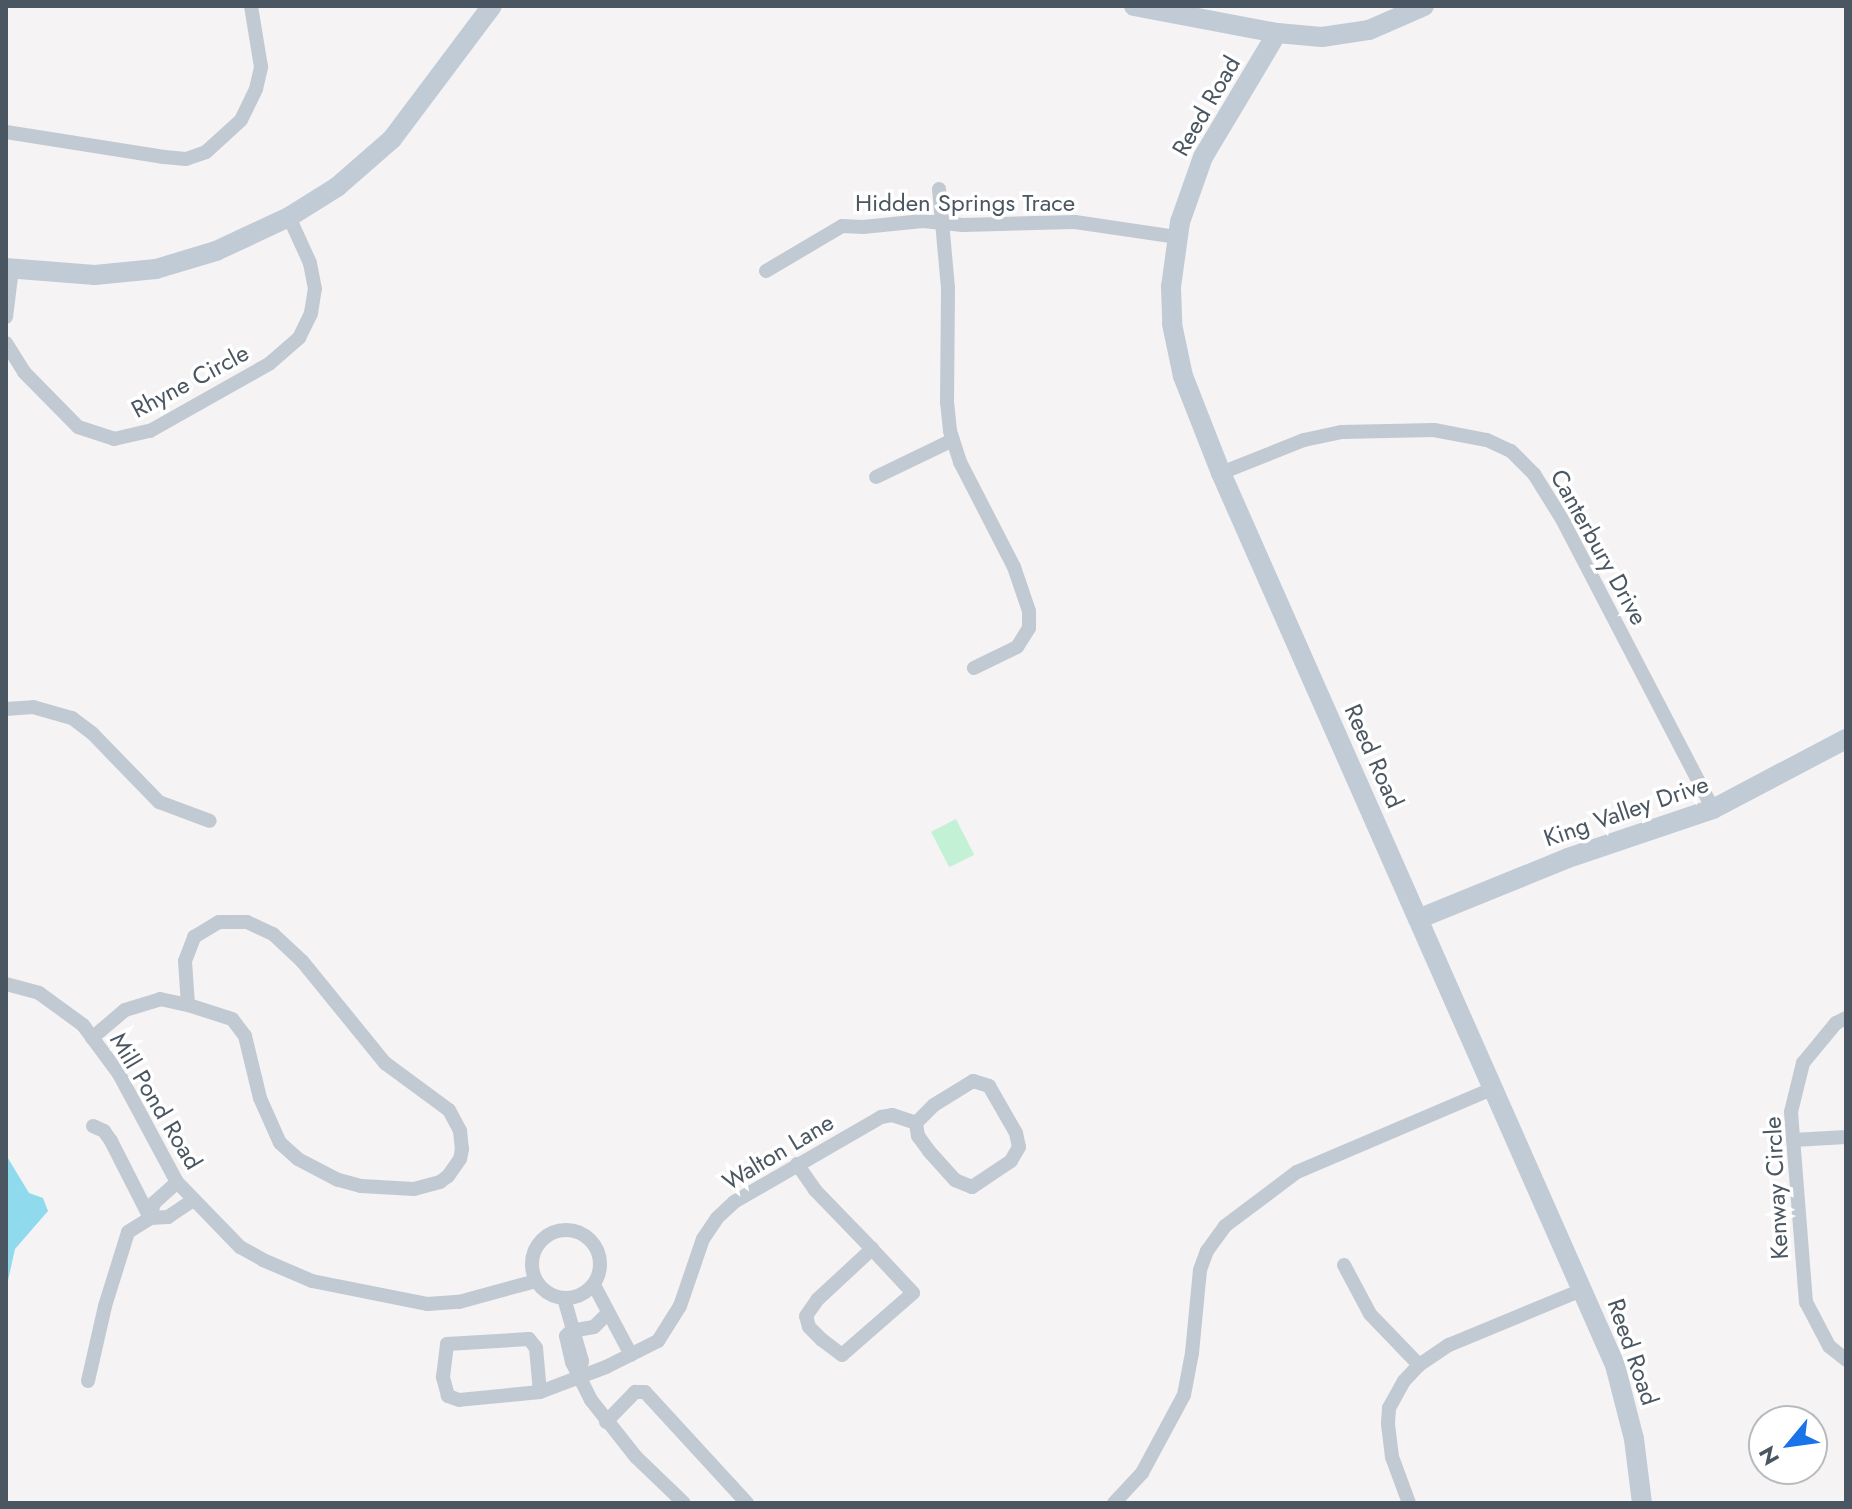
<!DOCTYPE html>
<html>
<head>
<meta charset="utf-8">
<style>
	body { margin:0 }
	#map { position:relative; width:1852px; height:1509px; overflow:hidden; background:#f5f3f3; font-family:Jost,sans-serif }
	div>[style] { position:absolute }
	.green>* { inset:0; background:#c3f1d5; transform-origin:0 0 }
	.water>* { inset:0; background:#90daee }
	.street>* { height:14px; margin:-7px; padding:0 7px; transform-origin:7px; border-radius:7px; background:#c1cad2 }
	.street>.ring { margin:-7px; padding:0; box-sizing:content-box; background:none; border:14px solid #c1cad2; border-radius:50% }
	.secondary>* { height:20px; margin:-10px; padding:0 10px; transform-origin:10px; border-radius:10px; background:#c1cbd6 }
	span { translate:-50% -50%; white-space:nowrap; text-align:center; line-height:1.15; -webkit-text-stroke:7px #fff; paint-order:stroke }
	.street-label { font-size:24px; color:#4a5661 }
	.frame { position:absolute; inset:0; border:8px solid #4a5661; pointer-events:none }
	.north { position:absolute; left:1748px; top:1405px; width:80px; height:80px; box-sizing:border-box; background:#fff; border:2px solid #b7bbc0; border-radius:50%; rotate:241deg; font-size:22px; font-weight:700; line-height:32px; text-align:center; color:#4a5661 }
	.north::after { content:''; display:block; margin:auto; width:28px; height:36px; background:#1a73e8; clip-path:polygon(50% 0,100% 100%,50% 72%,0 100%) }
</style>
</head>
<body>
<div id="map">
	<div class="green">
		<div style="left:956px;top:819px;width:40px;height:28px;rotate:63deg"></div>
	</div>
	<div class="water">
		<div style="clip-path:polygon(6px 1155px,29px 1193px,43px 1198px,48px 1211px,15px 1249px,6px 1290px)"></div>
	</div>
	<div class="street">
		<div style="left:6px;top:132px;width:160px;rotate:9deg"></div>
		<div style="left:164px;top:157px;width:22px;rotate:5deg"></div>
		<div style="left:186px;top:159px;width:21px;rotate:-19deg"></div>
		<div style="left:206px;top:152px;width:47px;rotate:-42.4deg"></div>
		<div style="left:241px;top:120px;width:34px;rotate:-64deg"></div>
		<div style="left:256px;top:89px;width:23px;rotate:-77deg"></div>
		<div style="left:261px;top:67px;width:62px;rotate:-99.3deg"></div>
		<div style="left:939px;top:189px;width:99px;rotate:84.8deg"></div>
		<div style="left:948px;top:288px;width:114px;rotate:90.5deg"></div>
		<div style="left:947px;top:402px;width:29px;rotate:84deg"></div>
		<div style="left:950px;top:431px;width:33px;rotate:72deg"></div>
		<div style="left:960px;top:462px;width:118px;rotate:62.8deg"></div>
		<div style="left:1014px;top:567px;width:46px;rotate:71.2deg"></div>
		<div style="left:1029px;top:611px;width:17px;rotate:90deg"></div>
		<div style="left:1029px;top:628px;width:22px;rotate:122deg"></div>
		<div style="left:1017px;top:647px;width:48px;rotate:154deg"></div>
		<div style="left:766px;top:271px;width:88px;rotate:-30.6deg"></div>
		<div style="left:842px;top:226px;width:21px;rotate:3deg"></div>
		<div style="left:863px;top:227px;width:60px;rotate:-5.7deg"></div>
		<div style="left:923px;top:221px;width:40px;rotate:5.7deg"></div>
		<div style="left:963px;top:225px;width:112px;rotate:-1.5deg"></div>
		<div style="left:1075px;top:222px;width:102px;rotate:8.4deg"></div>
		<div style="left:6px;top:317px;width:48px;rotate:-82.9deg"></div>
		<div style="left:6px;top:343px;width:34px;rotate:58deg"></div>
		<div style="left:24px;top:372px;width:77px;rotate:45.5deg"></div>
		<div style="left:78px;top:427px;width:38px;rotate:18deg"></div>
		<div style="left:114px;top:439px;width:37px;rotate:-13deg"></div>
		<div style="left:150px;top:431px;width:137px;rotate:-29.4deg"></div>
		<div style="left:269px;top:364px;width:40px;rotate:-41deg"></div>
		<div style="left:299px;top:338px;width:28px;rotate:-64deg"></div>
		<div style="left:311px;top:313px;width:24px;rotate:-81deg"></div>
		<div style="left:315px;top:289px;width:26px;rotate:-101deg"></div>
		<div style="left:310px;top:263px;width:51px;rotate:-114.5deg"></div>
		<div style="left:1221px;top:473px;width:89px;rotate:-21.7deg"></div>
		<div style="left:1304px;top:440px;width:39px;rotate:-12deg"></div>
		<div style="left:1342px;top:432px;width:92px;rotate:-1.2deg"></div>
		<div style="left:1434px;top:430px;width:54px;rotate:10.7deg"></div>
		<div style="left:1487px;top:440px;width:26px;rotate:25deg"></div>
		<div style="left:1511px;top:451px;width:33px;rotate:45deg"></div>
		<div style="left:1534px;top:474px;width:53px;rotate:58.1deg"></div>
		<div style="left:1562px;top:519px;width:327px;rotate:62.5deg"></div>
		<div style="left:876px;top:477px;width:85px;rotate:-25.7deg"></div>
		<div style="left:6px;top:709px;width:27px;rotate:-4deg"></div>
		<div style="left:33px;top:707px;width:41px;rotate:15.8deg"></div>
		<div style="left:72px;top:718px;width:26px;rotate:37deg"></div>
		<div style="left:93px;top:734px;width:95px;rotate:45.9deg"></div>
		<div style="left:159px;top:802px;width:54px;rotate:20.4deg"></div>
		<div style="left:219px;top:922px;width:28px"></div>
		<div style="left:247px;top:922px;width:29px;rotate:25deg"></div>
		<div style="left:273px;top:934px;width:40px;rotate:43deg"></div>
		<div style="left:302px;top:961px;width:132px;rotate:50.9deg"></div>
		<div style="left:385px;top:1063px;width:79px;rotate:36.3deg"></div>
		<div style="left:449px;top:1110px;width:24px;rotate:62deg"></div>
		<div style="left:460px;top:1131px;width:18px;rotate:84deg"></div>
		<div style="left:462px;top:1149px;width:10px;rotate:101deg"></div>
		<div style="left:460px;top:1159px;width:21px;rotate:125deg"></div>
		<div style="left:448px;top:1176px;width:10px;rotate:143deg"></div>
		<div style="left:440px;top:1182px;width:27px;rotate:165deg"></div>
		<div style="left:414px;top:1189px;width:53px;rotate:-176.8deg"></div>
		<div style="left:361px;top:1186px;width:24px;rotate:-165deg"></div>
		<div style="left:338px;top:1180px;width:45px;rotate:-152.3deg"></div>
		<div style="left:298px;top:1159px;width:24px;rotate:-138deg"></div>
		<div style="left:280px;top:1143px;width:49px;rotate:-114deg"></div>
		<div style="left:260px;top:1098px;width:64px;rotate:-103.6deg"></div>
		<div style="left:245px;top:1036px;width:21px;rotate:-127deg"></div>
		<div style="left:232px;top:1019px;width:46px;rotate:-162.3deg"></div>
		<div style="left:188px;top:1005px;width:44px;rotate:-93.9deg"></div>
		<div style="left:185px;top:961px;width:26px;rotate:-69deg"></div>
		<div style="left:194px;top:937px;width:29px;rotate:-31deg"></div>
		<div style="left:6px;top:984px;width:34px;rotate:15deg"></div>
		<div style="left:39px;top:993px;width:54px;rotate:36deg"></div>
		<div style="left:83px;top:1025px;width:61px;rotate:53.7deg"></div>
		<div style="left:119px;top:1074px;width:123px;rotate:61.8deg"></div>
		<div style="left:177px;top:1182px;width:91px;rotate:45.9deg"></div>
		<div style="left:240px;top:1247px;width:26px;rotate:29deg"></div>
		<div style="left:263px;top:1260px;width:53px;rotate:23.2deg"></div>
		<div style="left:312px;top:1281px;width:117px;rotate:11.3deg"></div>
		<div style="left:427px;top:1304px;width:32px;rotate:-4deg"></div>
		<div style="left:459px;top:1302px;width:80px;rotate:-15.3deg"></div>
		<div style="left:1846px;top:1018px;width:11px;rotate:153deg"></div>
		<div style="left:1836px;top:1023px;width:52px;rotate:129.5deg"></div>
		<div style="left:1803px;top:1063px;width:50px;rotate:103.8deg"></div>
		<div style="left:1791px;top:1112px;width:191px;rotate:85.5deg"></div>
		<div style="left:1806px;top:1302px;width:50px;rotate:62.4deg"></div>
		<div style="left:1829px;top:1346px;width:22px;rotate:39deg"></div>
		<div style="left:92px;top:1038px;width:43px;rotate:-40.3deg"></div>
		<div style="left:125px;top:1010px;width:37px;rotate:-17deg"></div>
		<div style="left:160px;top:999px;width:29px;rotate:12deg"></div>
		<div style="left:973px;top:1081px;width:17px;rotate:17deg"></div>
		<div style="left:989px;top:1086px;width:54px;rotate:60.1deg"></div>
		<div style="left:1016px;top:1133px;width:14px;rotate:78deg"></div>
		<div style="left:1019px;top:1147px;width:16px;rotate:120deg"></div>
		<div style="left:1011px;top:1161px;width:47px;rotate:146.3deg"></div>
		<div style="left:972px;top:1187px;width:18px;rotate:-158deg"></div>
		<div style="left:955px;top:1180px;width:39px;rotate:-132deg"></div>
		<div style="left:929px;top:1151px;width:19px;rotate:-126deg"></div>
		<div style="left:918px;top:1136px;width:13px;rotate:-99deg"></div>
		<div style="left:916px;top:1123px;width:25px;rotate:-45deg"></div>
		<div style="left:934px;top:1105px;width:46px;rotate:-31.6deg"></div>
		<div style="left:93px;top:1126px;width:12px;rotate:24deg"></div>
		<div style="left:104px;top:1131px;width:12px;rotate:55deg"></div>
		<div style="left:111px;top:1141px;width:86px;rotate:63.1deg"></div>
		<div style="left:1793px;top:1140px;width:53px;rotate:-3.2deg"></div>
		<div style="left:797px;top:1164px;width:32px;rotate:55deg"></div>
		<div style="left:815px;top:1190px;width:82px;rotate:46deg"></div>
		<div style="left:150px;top:1218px;width:18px;rotate:-3deg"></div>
		<div style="left:168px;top:1217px;width:30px;rotate:-34deg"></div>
		<div class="ring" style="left:532px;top:1230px;width:54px;height:54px"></div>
		<div style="left:872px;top:1249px;width:60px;rotate:47deg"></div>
		<div style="left:913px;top:1293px;width:94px;rotate:138.9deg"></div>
		<div style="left:842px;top:1355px;width:25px;rotate:-143deg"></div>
		<div style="left:822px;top:1340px;width:18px;rotate:-135deg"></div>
		<div style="left:809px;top:1327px;width:11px;rotate:-105deg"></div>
		<div style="left:806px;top:1316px;width:21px;rotate:-55deg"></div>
		<div style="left:818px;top:1299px;width:74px;rotate:-42.8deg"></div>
		<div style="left:1344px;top:1265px;width:55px;rotate:62deg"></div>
		<div style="left:1370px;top:1314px;width:71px;rotate:46.1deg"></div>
		<div style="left:594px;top:1285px;width:79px;rotate:62.1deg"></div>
		<div style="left:564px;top:1298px;width:66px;rotate:74.1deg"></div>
		<div style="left:582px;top:1361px;width:16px;rotate:105deg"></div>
		<div style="left:571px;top:1331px;width:7px;rotate:135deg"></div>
		<div style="left:566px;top:1336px;width:27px;rotate:77deg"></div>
		<div style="left:572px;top:1362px;width:42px;rotate:63.4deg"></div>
		<div style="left:591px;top:1400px;width:73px;rotate:51.7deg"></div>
		<div style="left:636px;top:1457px;width:66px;rotate:43.8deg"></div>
		<div style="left:571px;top:1331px;width:23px;rotate:-10deg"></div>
		<div style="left:594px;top:1327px;width:18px;rotate:-45deg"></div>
		<div style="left:529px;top:1339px;width:11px;rotate:52deg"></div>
		<div style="left:536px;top:1348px;width:44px;rotate:84.8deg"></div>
		<div style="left:540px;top:1392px;width:81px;rotate:174.4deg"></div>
		<div style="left:459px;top:1400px;width:12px;rotate:-160deg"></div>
		<div style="left:448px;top:1396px;width:20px;rotate:-105deg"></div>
		<div style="left:443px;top:1377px;width:33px;rotate:-83deg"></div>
		<div style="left:447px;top:1344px;width:82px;rotate:-3.5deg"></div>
		<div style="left:88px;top:1381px;width:77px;rotate:-77.2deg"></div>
		<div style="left:105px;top:1306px;width:77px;rotate:-72.7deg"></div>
		<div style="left:128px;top:1232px;width:26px;rotate:-32deg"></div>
		<div style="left:150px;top:1218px;width:16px;rotate:-75deg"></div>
		<div style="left:154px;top:1203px;width:31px;rotate:-42deg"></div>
		<div style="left:540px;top:1392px;width:71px;rotate:-20.7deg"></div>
		<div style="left:606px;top:1367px;width:58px;rotate:-26.6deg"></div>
		<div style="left:658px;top:1341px;width:41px;rotate:-57.8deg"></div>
		<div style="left:680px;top:1306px;width:71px;rotate:-71.1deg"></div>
		<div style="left:703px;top:1239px;width:25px;rotate:-56deg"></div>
		<div style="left:717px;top:1218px;width:23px;rotate:-43deg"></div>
		<div style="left:734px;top:1202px;width:170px;rotate:-30deg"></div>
		<div style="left:881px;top:1117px;width:11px;rotate:-10deg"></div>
		<div style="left:892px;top:1115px;width:25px;rotate:18deg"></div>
		<div style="left:606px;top:1422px;width:42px;rotate:-46deg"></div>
		<div style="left:635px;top:1392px;width:10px"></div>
		<div style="left:645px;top:1392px;width:151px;rotate:47.4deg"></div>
		<div style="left:1114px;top:1503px;width:41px;rotate:-47deg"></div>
		<div style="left:1142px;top:1473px;width:89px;rotate:-61.7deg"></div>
		<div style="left:1184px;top:1395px;width:43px;rotate:-79.2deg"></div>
		<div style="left:1192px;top:1353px;width:83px;rotate:-84.5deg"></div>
		<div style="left:1200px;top:1270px;width:20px;rotate:-70deg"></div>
		<div style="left:1207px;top:1251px;width:31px;rotate:-54deg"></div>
		<div style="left:1225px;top:1226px;width:90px;rotate:-36.9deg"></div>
		<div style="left:1297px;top:1172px;width:212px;rotate:-23.1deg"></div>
		<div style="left:1409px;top:1503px;width:49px;rotate:-110.3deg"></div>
		<div style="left:1392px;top:1457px;width:34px;rotate:-97deg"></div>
		<div style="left:1388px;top:1423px;width:15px;rotate:-86deg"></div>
		<div style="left:1389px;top:1408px;width:31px;rotate:-61deg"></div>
		<div style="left:1404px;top:1381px;width:22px;rotate:-47deg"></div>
		<div style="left:1419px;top:1365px;width:36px;rotate:-34deg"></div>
		<div style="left:1449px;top:1345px;width:144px;rotate:-22.5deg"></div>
	</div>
	<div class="secondary">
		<div style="left:1134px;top:6px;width:146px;rotate:10.7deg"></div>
		<div style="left:1277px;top:33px;width:45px;rotate:5.1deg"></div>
		<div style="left:1322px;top:37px;width:48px;rotate:-8.5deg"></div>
		<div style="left:1369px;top:30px;width:60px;rotate:-23.6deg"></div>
		<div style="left:1277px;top:33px;width:144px;rotate:120.8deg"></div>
		<div style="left:1203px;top:157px;width:69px;rotate:109.5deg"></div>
		<div style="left:1180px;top:222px;width:66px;rotate:97.9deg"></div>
		<div style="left:1171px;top:287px;width:37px;rotate:88deg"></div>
		<div style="left:1172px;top:324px;width:53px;rotate:78.1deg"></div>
		<div style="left:1183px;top:376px;width:104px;rotate:68.6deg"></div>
		<div style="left:1221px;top:473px;width:975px;rotate:66.17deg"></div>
		<div style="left:1615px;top:1365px;width:76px;rotate:75.6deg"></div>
		<div style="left:1634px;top:1439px;width:64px;rotate:82.9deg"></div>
		<div style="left:6px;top:268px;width:89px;rotate:4.5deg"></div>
		<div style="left:95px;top:275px;width:61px;rotate:-5.6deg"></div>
		<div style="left:156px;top:269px;width:63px;rotate:-16.7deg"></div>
		<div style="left:216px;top:251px;width:81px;rotate:-25deg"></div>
		<div style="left:289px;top:217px;width:57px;rotate:-32deg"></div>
		<div style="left:337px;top:187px;width:73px;rotate:-41.1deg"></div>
		<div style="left:392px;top:139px;width:166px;rotate:-53.1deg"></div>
		<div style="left:1418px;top:919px;width:162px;rotate:-22.1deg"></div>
		<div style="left:1568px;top:858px;width:153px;rotate:-18.7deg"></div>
		<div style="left:1713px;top:809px;width:150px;rotate:-27.8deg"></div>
	</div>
	<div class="street-label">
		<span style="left:1206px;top:106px;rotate:-60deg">Reed Road</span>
		<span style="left:965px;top:203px">Hidden Springs Trace</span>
		<span style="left:190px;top:381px;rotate:-28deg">Rhyne Circle</span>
		<span style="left:1599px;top:547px;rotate:61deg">Canterbury Drive</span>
		<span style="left:1374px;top:756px;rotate:66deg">Reed Road</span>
		<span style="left:1626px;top:811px;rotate:-19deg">King Valley Drive</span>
		<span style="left:156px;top:1101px;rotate:59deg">Mill Pond Road</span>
		<span style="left:778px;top:1152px;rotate:-31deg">Walton Lane</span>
		<span style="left:1776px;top:1188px;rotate:-93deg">Kenway Circle</span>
		<span style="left:1633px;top:1352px;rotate:71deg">Reed Road</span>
	</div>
	<div class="frame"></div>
	<div class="north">N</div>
</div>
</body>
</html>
